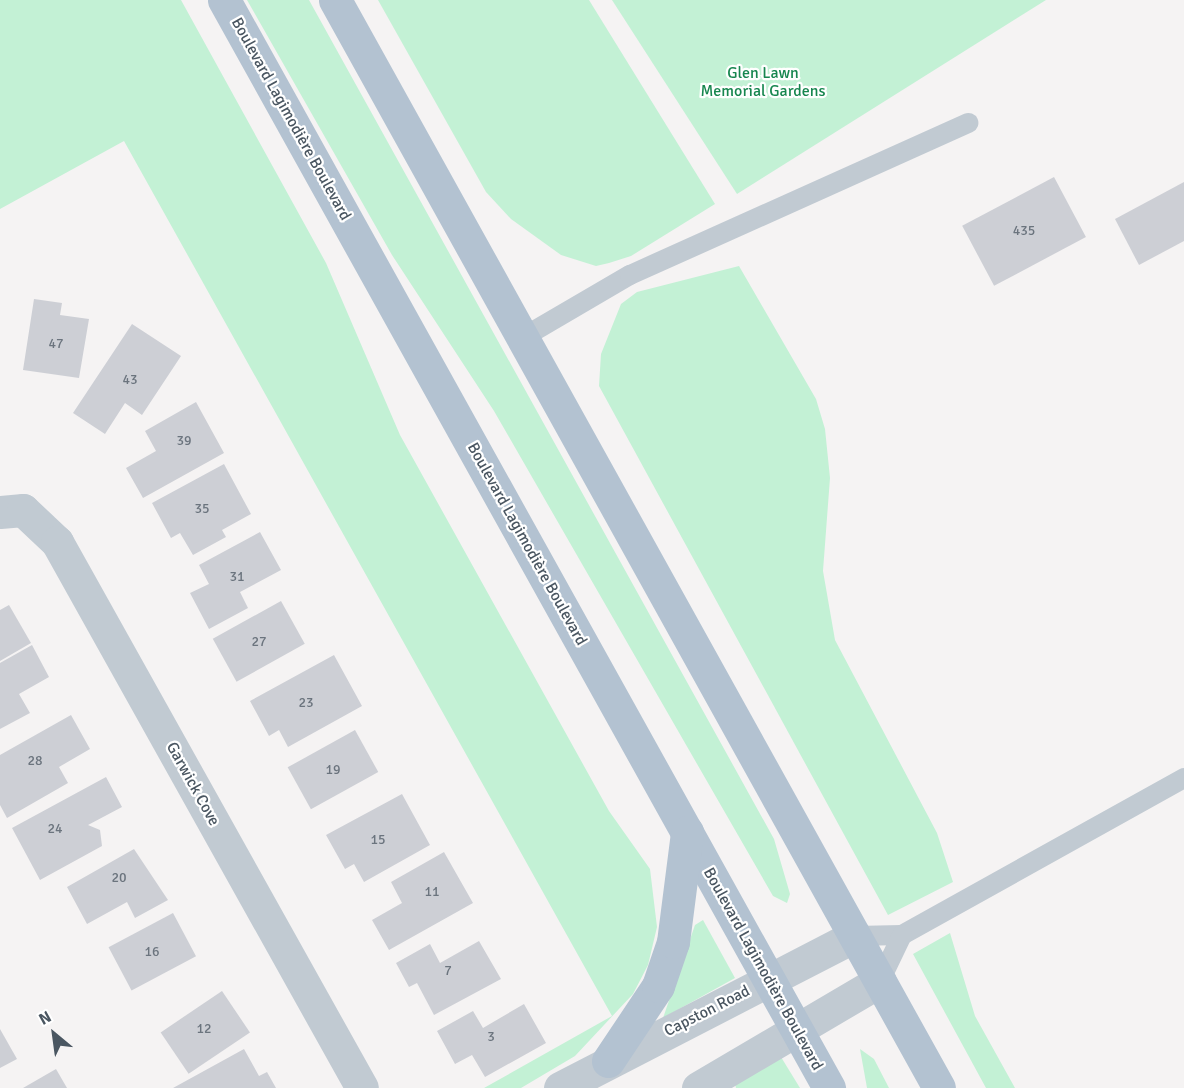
<!DOCTYPE html>
<html>
<head>
<meta charset="utf-8">
<style>
	body { margin:0 }
	#map { position:relative; width:1184px; height:1088px; overflow:hidden; background:#f5f3f3; font-family:Signika,sans-serif }
	div>[style] { position:absolute }
	.green>* { inset:0; background:#c3f1d5 }
	.building>* { inset:0; background:#cdcfd5; transform-origin:0 0 }
	.lane>* { height:20px; margin:-10px; padding:0 10px; transform-origin:10px; border-radius:10px; background:#c1cad2 }
	.street>* { height:33px; margin:-16.5px; padding:0 16.5px; transform-origin:16.5px; border-radius:16.5px; background:#c1cad2 }
	.primary>* { height:33px; margin:-16.5px; padding:0 16.5px; transform-origin:16.5px; border-radius:16.5px; background:#b3c2d1 }
	span { translate:-50% -50%; white-space:nowrap; text-align:center; line-height:1.15; -webkit-text-stroke:4.5px #fff; paint-order:stroke }
	.number-label { font-size:14px; color:#6b747e }
	.number-label span { -webkit-text-stroke-width:0 }
	.park-label { font-size:16px; color:#17864f }
	.street-label { font-size:16px; color:#4a5661 }
	.north { position:absolute; left:24px; top:1004px; width:60px; height:60px; -webkit-text-stroke:4px #fff; paint-order:stroke; rotate:331deg; font-size:16px; font-weight:700; line-height:24px; text-align:center; color:#4a5661 }
	.north::after { content:''; display:block; margin:auto; width:21px; height:27px; background:#4a5661; clip-path:polygon(50% 0,100% 100%,50% 72%,0 100%) }
</style>
</head>
<body>
<div id="map">
	<div class="green">
		<div style="clip-path:polygon(0 0,181px 0,326px 263px,400px 435px,609px 811px,650px 869px,657px 927px,648px 965px,633px 994px,575px 1056px,521px 1088px,484px 1088px,612px 1016px,124px 141px,0 209px)"></div>
		<div style="clip-path:polygon(247px 0,309px 0,774px 839px,790px 894px,787px 903px,773px 896px,494px 411px,392px 255px)"></div>
		<div style="clip-path:polygon(378px 0,589px 0,715px 204px,631px 256px,609px 263px,596px 266px,561px 255px,511px 219px,486px 192px)"></div>
		<div style="clip-path:polygon(612px 0,1046px 0,737px 194px)"></div>
		<div style="clip-path:polygon(739px 266px,816px 399px,825px 429px,830px 478px,823px 571px,835px 640px,937px 833px,953px 882px,888px 915px,599px 386px,601px 354px,621px 304px,637px 292px)"></div>
		<div style="clip-path:polygon(703px 920px,735px 978px,663px 1018px,695px 925px)"></div>
		<div style="clip-path:polygon(950px 933px,975px 1016px,1015px 1088px,986px 1088px,913px 954px)"></div>
		<div style="clip-path:polygon(860px 1049px,874px 1059px,889px 1088px,867px 1088px)"></div>
		<div style="clip-path:polygon(781px 1057px,800px 1088px,736px 1088px,735px 1084px)"></div>
	</div>
	<div class="building">
		<div style="left:1054px;top:177px;width:68px;height:104px;rotate:62deg"></div>
		<div style="clip-path:polygon(1184px 182px,1184px 241px,1139px 265px,1115px 219px)"></div>
		<div style="clip-path:polygon(34px 299px,62px 303px,60px 315px,89px 319px,79px 378px,23px 370px)"></div>
		<div style="clip-path:polygon(132px 324px,181px 356px,142px 415px,125px 403px,105px 434px,73px 413px)"></div>
		<div style="clip-path:polygon(196px 402px,224px 453px,143px 498px,126px 468px,156px 451px,145px 431px)"></div>
		<div style="clip-path:polygon(224px 464px,251px 514px,222px 530px,226px 537px,193px 555px,180px 533px,171px 538px,152px 503px)"></div>
		<div style="clip-path:polygon(260px 532px,281px 570px,240px 592px,248px 608px,209px 629px,190px 593px,209px 584px,199px 565px)"></div>
		<div style="left:281px;top:601px;width:49px;height:78px;rotate:61deg"></div>
		<div style="clip-path:polygon(9px 605px,31px 643px,0 661px,0 610px)"></div>
		<div style="clip-path:polygon(32px 645px,49px 677px,19px 694px,30px 713px,0 729px,0 663px)"></div>
		<div style="clip-path:polygon(334px 655px,362px 706px,288px 747px,279px 730px,269px 736px,250px 701px)"></div>
		<div style="clip-path:polygon(71px 715px,90px 749px,59px 767px,68px 783px,7px 818px,0 805px,0 755px)"></div>
		<div style="left:355px;top:730px;width:48px;height:77px;rotate:61deg"></div>
		<div style="clip-path:polygon(106px 777px,122px 807px,88px 825px,100px 830px,102px 846px,40px 880px,12px 828px)"></div>
		<div style="clip-path:polygon(402px 794px,430px 845px,364px 882px,354px 864px,345px 869px,326px 835px)"></div>
		<div style="clip-path:polygon(134px 849px,168px 900px,135px 918px,127px 902px,87px 924px,67px 887px)"></div>
		<div style="clip-path:polygon(444px 852px,473px 903px,389px 950px,372px 920px,402px 903px,391px 882px)"></div>
		<div style="left:173px;top:913px;width:49px;height:73px;rotate:62deg"></div>
		<div style="clip-path:polygon(479px 941px,501px 979px,434px 1015px,417px 983px,409px 987px,396px 963px,430px 944px,440px 963px)"></div>
		<div style="left:222px;top:991px;width:50px;height:74px;rotate:56deg"></div>
		<div style="clip-path:polygon(524px 1004px,546px 1043px,485px 1077px,472px 1055px,455px 1064px,437px 1031px,473px 1011px,483px 1028px)"></div>
		<div style="clip-path:polygon(0 1029px,17px 1059px,0 1068px)"></div>
		<div style="clip-path:polygon(244px 1049px,259px 1076px,267px 1072px,276px 1088px,173px 1088px)"></div>
		<div style="clip-path:polygon(56px 1069px,67px 1088px,23px 1088px)"></div>
	</div>
	<div class="lane">
		<div style="left:522px;top:338px;width:125px;rotate:-30.3deg"></div>
		<div style="left:630px;top:275px;width:371px;rotate:-24.2deg"></div>
		<div style="left:855px;top:936px;width:47px;rotate:-1.2deg"></div>
		<div style="left:902px;top:935px;width:323px;rotate:-29.1deg"></div>
		<div style="left:880px;top:981px;width:51px;rotate:-64.4deg"></div>
	</div>
	<div class="street">
		<div style="left:0;top:512px;width:23px;rotate:-5deg"></div>
		<div style="left:23px;top:510px;width:47px;rotate:43.3deg"></div>
		<div style="left:57px;top:542px;width:625px;rotate:60.81deg"></div>
		<div style="left:560px;top:1088px;width:332px;rotate:-27.3deg"></div>
		<div style="left:698px;top:1088px;width:211px;rotate:-30.5deg"></div>
	</div>
	<div class="primary">
		<div style="left:224px;top:0;width:1245px;rotate:60.92deg"></div>
		<div style="left:335px;top:0;width:1244px;rotate:60.96deg"></div>
		<div style="left:608px;top:1061px;width:90px;rotate:-56.3deg"></div>
		<div style="left:658px;top:986px;width:46px;rotate:-71.2deg"></div>
		<div style="left:673px;top:942px;width:111px;rotate:-82.7deg"></div>
	</div>
	<div class="number-label">
		<span style="left:1024px;top:231px">435</span>
		<span style="left:56px;top:344px">47</span>
		<span style="left:130px;top:380px">43</span>
		<span style="left:184px;top:441px">39</span>
		<span style="left:202px;top:509px">35</span>
		<span style="left:237px;top:577px">31</span>
		<span style="left:259px;top:642px">27</span>
		<span style="left:306px;top:703px">23</span>
		<span style="left:35px;top:761px">28</span>
		<span style="left:333px;top:770px">19</span>
		<span style="left:55px;top:829px">24</span>
		<span style="left:378px;top:840px">15</span>
		<span style="left:119px;top:878px">20</span>
		<span style="left:432px;top:892px">11</span>
		<span style="left:152px;top:952px">16</span>
		<span style="left:448px;top:971px">7</span>
		<span style="left:204px;top:1029px">12</span>
		<span style="left:491px;top:1037px">3</span>
	</div>
	<div class="park-label">
		<span style="left:763px;top:82px">Glen Lawn<br>Memorial Gardens</span>
	</div>
	<div class="street-label">
		<span style="left:291px;top:119px;rotate:61deg">Boulevard Lagimodière Boulevard</span>
		<span style="left:527px;top:544px;rotate:61deg">Boulevard Lagimodière Boulevard</span>
		<span style="left:193px;top:784px;rotate:61deg">Garwick Cove</span>
		<span style="left:763px;top:969px;rotate:61deg">Boulevard Lagimodière Boulevard</span>
		<span style="left:707px;top:1011px;rotate:-27deg">Capston Road</span>
	</div>
	<div class="north">N</div>
</div>
</body>
</html>
